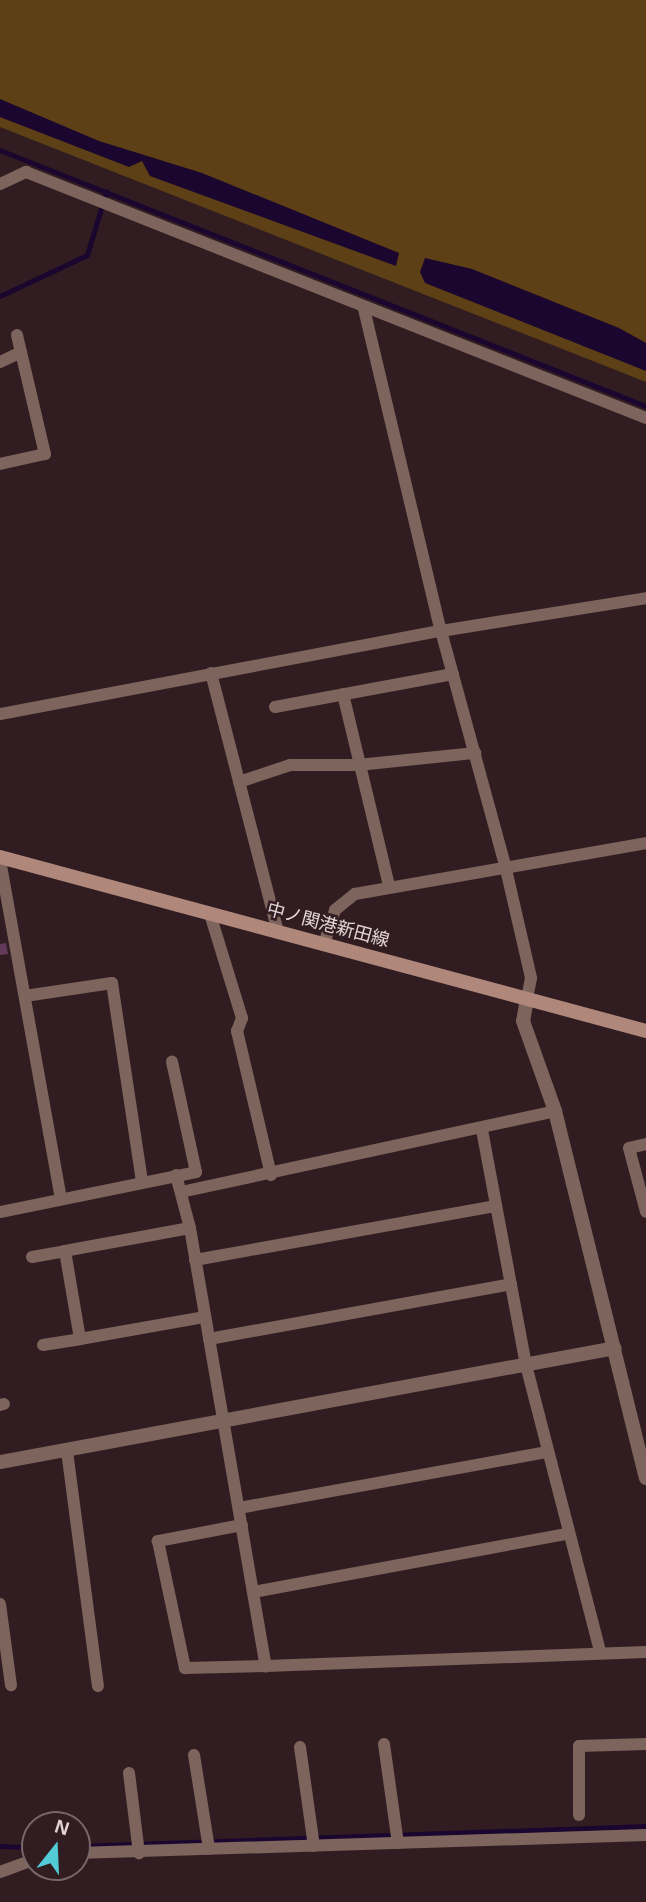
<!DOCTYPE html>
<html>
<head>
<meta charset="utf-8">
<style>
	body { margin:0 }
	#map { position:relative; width:646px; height:1902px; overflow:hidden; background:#311d21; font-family:Helvetica,"Noto Sans JP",sans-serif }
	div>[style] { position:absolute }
	.green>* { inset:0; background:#5d4016 }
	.water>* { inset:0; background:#1a062e }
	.stream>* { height:4.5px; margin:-2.25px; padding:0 2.25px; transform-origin:2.25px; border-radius:2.25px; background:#1a062e }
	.building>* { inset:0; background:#643a5c }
	.minor>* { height:12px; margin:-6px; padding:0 6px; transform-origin:6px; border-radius:6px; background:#7d645c }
	.tertiary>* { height:14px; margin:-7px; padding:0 7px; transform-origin:7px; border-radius:7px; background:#7d645c }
	.secondary>* { height:14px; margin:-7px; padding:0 7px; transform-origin:7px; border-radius:7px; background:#b0887b }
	span { translate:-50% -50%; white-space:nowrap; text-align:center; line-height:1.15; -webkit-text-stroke:5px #311d21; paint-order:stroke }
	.street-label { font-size:18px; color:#e3d5d7 }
	.north { position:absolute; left:21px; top:1811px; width:70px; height:70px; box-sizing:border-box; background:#311d21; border:2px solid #78676a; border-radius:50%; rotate:18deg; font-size:19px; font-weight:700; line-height:28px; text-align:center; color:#e3d5d7 }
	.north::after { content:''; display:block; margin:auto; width:24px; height:32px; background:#52cbd7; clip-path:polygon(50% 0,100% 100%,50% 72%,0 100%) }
</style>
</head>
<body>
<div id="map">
	<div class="green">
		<div style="clip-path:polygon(0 0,646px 0,646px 382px,0 127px)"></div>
	</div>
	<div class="water">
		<div style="clip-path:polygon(0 99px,99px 141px,202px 173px,399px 253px,396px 266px,150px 176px,142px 161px,129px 167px,0 117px)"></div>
		<div style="clip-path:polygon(425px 258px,472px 269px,619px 328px,646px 343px,646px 371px,425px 283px,420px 272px)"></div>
	</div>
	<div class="stream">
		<div style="left:0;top:150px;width:695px;rotate:21.62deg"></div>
		<div style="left:0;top:296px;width:96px;rotate:-25.2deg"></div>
		<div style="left:87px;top:255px;width:66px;rotate:-73.2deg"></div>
		<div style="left:0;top:1846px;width:35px;rotate:2deg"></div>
		<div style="left:77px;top:1846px;width:569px;rotate:-2.01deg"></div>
	</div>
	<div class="building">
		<div style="clip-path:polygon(6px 943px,8px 954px,0 955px,0 944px)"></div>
	</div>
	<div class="minor">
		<div style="left:0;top:184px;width:29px;rotate:-25deg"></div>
		<div style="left:26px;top:172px;width:667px;rotate:21.64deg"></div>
		<div style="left:364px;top:309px;width:331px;rotate:76.6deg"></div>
		<div style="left:441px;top:631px;width:243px;rotate:74.7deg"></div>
		<div style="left:505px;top:865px;width:116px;rotate:77deg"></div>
		<div style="left:531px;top:978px;width:21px;rotate:101deg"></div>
		<div style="left:17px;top:335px;width:17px;rotate:77deg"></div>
		<div style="left:0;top:362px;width:23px;rotate:-25deg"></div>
		<div style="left:21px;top:352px;width:105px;rotate:76.8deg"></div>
		<div style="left:45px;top:454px;width:46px;rotate:167.5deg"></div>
		<div style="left:211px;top:673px;width:268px;rotate:75.5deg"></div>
		<div style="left:343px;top:694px;width:196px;rotate:76.5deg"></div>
		<div style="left:275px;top:707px;width:181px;rotate:-10.5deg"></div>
		<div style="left:0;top:714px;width:449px;rotate:-10.7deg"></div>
		<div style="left:441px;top:631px;width:208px;rotate:-9.1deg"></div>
		<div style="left:239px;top:782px;width:54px;rotate:-18.4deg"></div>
		<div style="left:290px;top:765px;width:68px"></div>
		<div style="left:358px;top:765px;width:118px;rotate:-5.9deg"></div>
		<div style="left:0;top:860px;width:344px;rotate:79.8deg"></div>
		<div style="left:210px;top:914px;width:109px;rotate:72.9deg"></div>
		<div style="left:242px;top:1018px;width:14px;rotate:111deg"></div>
		<div style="left:237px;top:1031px;width:148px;rotate:76.7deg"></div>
		<div style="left:324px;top:944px;width:36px;rotate:-72deg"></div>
		<div style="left:335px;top:910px;width:26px;rotate:-39deg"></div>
		<div style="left:355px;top:894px;width:295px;rotate:-9.9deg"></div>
		<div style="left:25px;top:996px;width:88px;rotate:-8.5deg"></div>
		<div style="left:112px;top:983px;width:201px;rotate:81.4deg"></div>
		<div style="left:482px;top:1130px;width:239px;rotate:79.4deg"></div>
		<div style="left:526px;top:1365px;width:296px;rotate:75.5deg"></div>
		<div style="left:646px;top:1144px;width:17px;rotate:167deg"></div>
		<div style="left:629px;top:1148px;width:66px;rotate:75.1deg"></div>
		<div style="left:176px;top:1175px;width:55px;rotate:75.2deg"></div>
		<div style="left:190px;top:1228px;width:445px;rotate:80.2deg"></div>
		<div style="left:266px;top:1666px;width:380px;rotate:-2.1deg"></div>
		<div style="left:181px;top:1192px;width:383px;rotate:-12.2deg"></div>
		<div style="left:0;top:1212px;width:200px;rotate:-11.5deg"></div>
		<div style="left:196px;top:1172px;width:113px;rotate:-102.3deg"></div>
		<div style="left:190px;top:1228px;width:127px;rotate:169.6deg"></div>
		<div style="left:65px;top:1251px;width:89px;rotate:80.3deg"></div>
		<div style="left:80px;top:1339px;width:127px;rotate:-10deg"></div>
		<div style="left:32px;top:1257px;width:34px;rotate:-10deg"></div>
		<div style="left:195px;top:1260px;width:306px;rotate:-10.2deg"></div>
		<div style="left:209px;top:1339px;width:307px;rotate:-10.3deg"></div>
		<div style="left:43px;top:1345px;width:37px;rotate:-9deg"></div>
		<div style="left:0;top:1405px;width:4px;rotate:-14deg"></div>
		<div style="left:67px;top:1451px;width:237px;rotate:82.5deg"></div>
		<div style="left:239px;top:1508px;width:312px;rotate:-10.3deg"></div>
		<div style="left:242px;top:1525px;width:86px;rotate:169.2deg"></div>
		<div style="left:158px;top:1541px;width:130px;rotate:78deg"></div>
		<div style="left:185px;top:1668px;width:81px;rotate:-1.4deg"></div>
		<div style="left:253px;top:1592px;width:319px;rotate:-10.5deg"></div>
		<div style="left:0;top:1604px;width:82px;rotate:82.3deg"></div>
		<div style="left:384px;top:1744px;width:100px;rotate:82deg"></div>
		<div style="left:300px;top:1747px;width:100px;rotate:82deg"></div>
		<div style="left:194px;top:1755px;width:95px;rotate:80.9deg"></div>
		<div style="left:129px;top:1773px;width:81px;rotate:82.9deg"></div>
		<div style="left:579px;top:1815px;width:69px;rotate:-90deg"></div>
		<div style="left:579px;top:1746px;width:67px;rotate:-1.7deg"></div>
		<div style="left:77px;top:1853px;width:569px;rotate:-1.81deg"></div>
		<div style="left:0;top:1872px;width:37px;rotate:-20deg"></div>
	</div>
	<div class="tertiary">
		<div style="left:527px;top:999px;width:22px;rotate:100deg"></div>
		<div style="left:523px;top:1021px;width:96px;rotate:70.4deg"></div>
		<div style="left:555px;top:1111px;width:378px;rotate:76.1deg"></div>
		<div style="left:0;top:1462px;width:625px;rotate:-10.5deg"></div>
	</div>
	<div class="secondary">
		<div style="left:0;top:857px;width:669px;rotate:15.07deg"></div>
	</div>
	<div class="street-label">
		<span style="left:328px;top:925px;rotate:15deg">中ノ関港新田線</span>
	</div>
	<div class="north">N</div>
</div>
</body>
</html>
